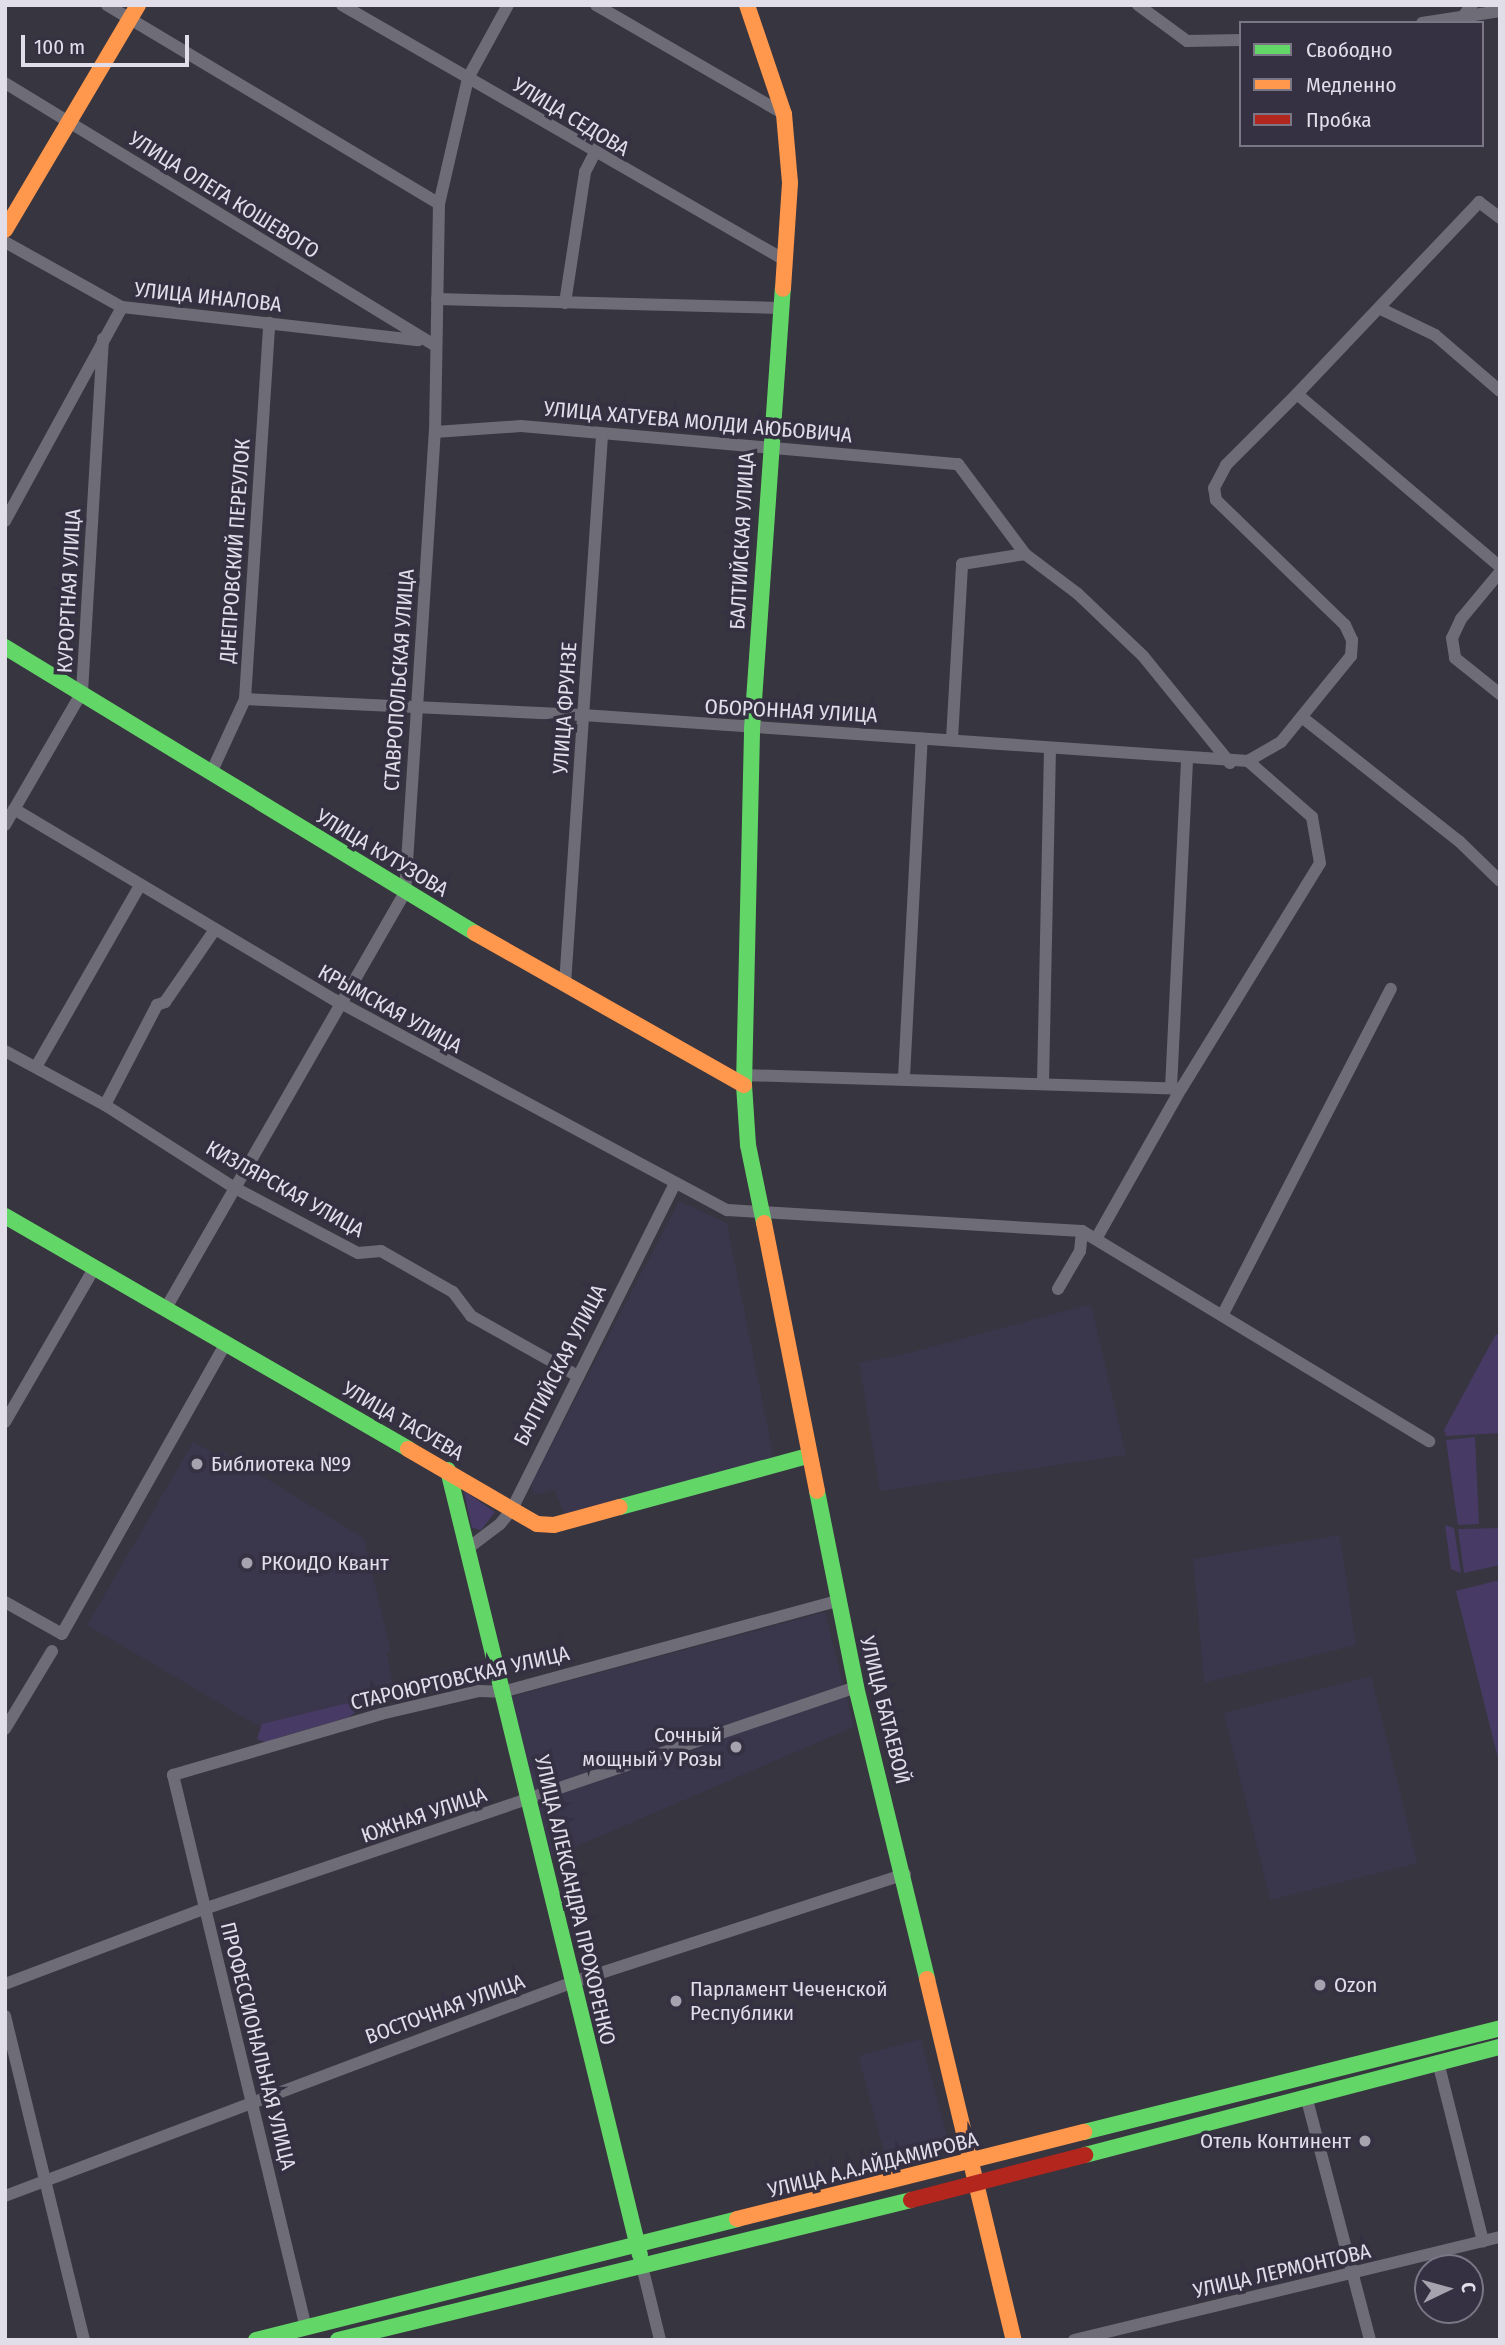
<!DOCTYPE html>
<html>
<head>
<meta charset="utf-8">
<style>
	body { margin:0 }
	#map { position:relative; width:1505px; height:2345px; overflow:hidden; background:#37353f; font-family:"Fira Sans Condensed",sans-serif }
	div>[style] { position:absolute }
	.built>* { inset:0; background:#3a364c; transform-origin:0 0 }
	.green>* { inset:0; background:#473b66 }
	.street>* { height:12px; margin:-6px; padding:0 6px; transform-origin:6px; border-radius:6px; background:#6e6c76 }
	.fast>* { height:16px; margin:-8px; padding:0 8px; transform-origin:8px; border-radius:8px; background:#63d668 }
	.slow>* { height:16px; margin:-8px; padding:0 8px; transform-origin:8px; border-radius:8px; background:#ff974d }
	.jam>* { height:16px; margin:-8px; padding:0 8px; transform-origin:8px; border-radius:8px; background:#b3261e }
	.dots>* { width:19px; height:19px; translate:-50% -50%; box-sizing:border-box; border:4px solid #353143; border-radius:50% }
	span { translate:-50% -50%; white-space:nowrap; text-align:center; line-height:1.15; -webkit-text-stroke:7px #353143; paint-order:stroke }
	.street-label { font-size:21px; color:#e1deea }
	.poi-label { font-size:21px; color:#e1deea }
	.left { translate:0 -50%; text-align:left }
	.right { translate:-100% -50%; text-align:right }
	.frame { position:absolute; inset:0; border:7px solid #e1deea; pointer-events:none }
	.legend { position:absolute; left:1239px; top:21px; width:245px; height:126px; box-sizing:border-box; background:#353143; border:2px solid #7a7686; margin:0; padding:9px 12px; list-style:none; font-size:21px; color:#e1deea }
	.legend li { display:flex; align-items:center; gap:14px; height:35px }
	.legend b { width:35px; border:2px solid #7a7686 }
	.north { position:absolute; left:1414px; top:2254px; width:70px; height:70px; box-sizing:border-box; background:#353143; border:2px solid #7a7686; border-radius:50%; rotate:85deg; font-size:19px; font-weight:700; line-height:28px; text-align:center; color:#e1deea }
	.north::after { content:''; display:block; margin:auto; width:24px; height:32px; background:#a6a3ae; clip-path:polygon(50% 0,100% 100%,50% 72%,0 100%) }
	.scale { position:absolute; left:21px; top:35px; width:168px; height:32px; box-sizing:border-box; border:4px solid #e1deea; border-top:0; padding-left:9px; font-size:21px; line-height:24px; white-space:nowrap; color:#e1deea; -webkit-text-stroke:5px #353143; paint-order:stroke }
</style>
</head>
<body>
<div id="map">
	<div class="built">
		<div style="clip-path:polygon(679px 1201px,727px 1223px,774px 1458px,564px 1514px,555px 1490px,534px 1495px,531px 1484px)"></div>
		<div style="clip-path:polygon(1091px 1304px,1126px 1455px,880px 1491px,859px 1362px,901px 1355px)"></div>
		<div style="clip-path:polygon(193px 1442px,218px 1455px,221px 1451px,364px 1538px,391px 1652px,387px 1653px,396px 1699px,265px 1730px,87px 1625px)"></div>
		<div style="clip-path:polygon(1340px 1535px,1356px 1645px,1204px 1683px,1193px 1559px)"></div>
		<div style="clip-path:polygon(825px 1612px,854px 1727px,552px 1857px,509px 1697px)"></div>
		<div style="left:1371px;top:1676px;width:193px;height:152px;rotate:76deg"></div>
		<div style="left:921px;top:2039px;width:107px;height:65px;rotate:75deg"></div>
	</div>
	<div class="green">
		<div style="clip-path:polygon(1496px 1334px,1500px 1336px,1500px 1433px,1446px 1436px,1444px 1430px)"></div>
		<div style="clip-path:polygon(1475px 1437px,1479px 1524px,1458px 1525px,1446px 1440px)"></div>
		<div style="clip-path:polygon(464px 1491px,495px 1512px,481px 1530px,472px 1528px)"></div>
		<div style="clip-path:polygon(1445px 1525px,1454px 1528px,1461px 1573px,1451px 1569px)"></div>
		<div style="clip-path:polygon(1500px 1528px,1500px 1565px,1464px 1573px,1458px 1529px)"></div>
		<div style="clip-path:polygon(1500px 1580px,1500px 1766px,1456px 1591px)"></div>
		<div style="clip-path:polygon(348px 1703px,357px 1711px,349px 1717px,277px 1738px,270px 1744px,257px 1739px,262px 1724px)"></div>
	</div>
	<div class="street">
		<div style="left:107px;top:5px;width:387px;rotate:30.9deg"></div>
		<div style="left:342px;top:5px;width:509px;rotate:29.94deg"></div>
		<div style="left:596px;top:5px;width:217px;rotate:30.1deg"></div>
		<div style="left:1138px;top:5px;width:61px;rotate:36.3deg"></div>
		<div style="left:1187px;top:41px;width:54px;rotate:-1.1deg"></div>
		<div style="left:1461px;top:19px;width:18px;rotate:-52deg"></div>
		<div style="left:1422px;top:23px;width:79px;rotate:-8.7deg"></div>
		<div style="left:5px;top:83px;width:505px;rotate:31.39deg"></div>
		<div style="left:5px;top:242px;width:134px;rotate:29.1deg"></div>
		<div style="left:122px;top:307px;width:298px;rotate:6.4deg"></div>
		<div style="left:437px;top:299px;width:342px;rotate:1.5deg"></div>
		<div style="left:565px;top:303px;width:133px;rotate:-81.3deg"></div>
		<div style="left:585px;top:172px;width:20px;rotate:-63deg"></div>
		<div style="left:1381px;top:309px;width:60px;rotate:25.7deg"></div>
		<div style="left:1435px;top:335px;width:86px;rotate:40.7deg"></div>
		<div style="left:1297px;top:394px;width:265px;rotate:-46.5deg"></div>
		<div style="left:1479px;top:202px;width:26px;rotate:37deg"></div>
		<div style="left:435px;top:432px;width:86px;rotate:-4deg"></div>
		<div style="left:521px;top:426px;width:439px;rotate:5deg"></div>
		<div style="left:958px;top:464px;width:112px;rotate:53.3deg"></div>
		<div style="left:1025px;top:554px;width:66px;rotate:37deg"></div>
		<div style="left:1078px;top:594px;width:90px;rotate:43.6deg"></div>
		<div style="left:1143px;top:656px;width:138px;rotate:50.9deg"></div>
		<div style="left:5px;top:521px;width:244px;rotate:-61.3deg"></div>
		<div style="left:1500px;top:572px;width:61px;rotate:129.7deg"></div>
		<div style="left:1461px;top:619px;width:21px;rotate:115deg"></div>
		<div style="left:1452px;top:638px;width:20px;rotate:81deg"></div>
		<div style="left:1455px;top:658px;width:58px;rotate:38.7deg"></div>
		<div style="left:245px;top:699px;width:338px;rotate:2.7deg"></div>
		<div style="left:583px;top:715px;width:667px;rotate:3.96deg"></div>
		<div style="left:1248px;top:761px;width:38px;rotate:-30deg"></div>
		<div style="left:1281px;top:742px;width:111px;rotate:-50.9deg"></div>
		<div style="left:1351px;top:656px;width:16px;rotate:-86deg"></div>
		<div style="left:1352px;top:640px;width:17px;rotate:-115deg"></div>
		<div style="left:1345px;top:625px;width:180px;rotate:-135.9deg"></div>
		<div style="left:1216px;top:500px;width:12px;rotate:-99deg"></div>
		<div style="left:1214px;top:488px;width:26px;rotate:-62deg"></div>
		<div style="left:1226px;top:465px;width:100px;rotate:-45deg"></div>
		<div style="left:1297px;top:394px;width:267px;rotate:40.4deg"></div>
		<div style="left:1303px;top:718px;width:199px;rotate:38.3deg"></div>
		<div style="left:1459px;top:841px;width:57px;rotate:44.3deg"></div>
		<div style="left:952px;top:739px;width:175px;rotate:-86.7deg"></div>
		<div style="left:962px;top:564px;width:64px;rotate:-9deg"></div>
		<div style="left:211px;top:773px;width:81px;rotate:-65.3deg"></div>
		<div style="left:245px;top:699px;width:377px;rotate:-86.3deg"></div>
		<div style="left:14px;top:809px;width:374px;rotate:30.8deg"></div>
		<div style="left:335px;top:1000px;width:445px;rotate:28.2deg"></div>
		<div style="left:727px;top:1210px;width:356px;rotate:3.4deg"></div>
		<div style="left:1082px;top:1231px;width:406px;rotate:31.2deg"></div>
		<div style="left:5px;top:825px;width:154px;rotate:-59.9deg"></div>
		<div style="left:82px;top:692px;width:354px;rotate:-86.6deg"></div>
		<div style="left:565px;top:984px;width:550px;rotate:-86.14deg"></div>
		<div style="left:5px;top:1051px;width:114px;rotate:28.4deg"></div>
		<div style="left:105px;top:1105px;width:154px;rotate:32.6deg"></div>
		<div style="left:235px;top:1188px;width:139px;rotate:27.9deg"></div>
		<div style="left:358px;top:1253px;width:23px;rotate:-5deg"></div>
		<div style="left:381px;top:1251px;width:83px;rotate:29.7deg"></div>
		<div style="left:453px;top:1292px;width:30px;rotate:53deg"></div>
		<div style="left:471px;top:1316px;width:123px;rotate:29.3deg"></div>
		<div style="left:36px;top:1067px;width:207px;rotate:-60.2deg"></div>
		<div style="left:744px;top:1075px;width:437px;rotate:1.8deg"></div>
		<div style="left:904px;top:1077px;width:339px;rotate:-87deg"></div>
		<div style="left:1043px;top:1083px;width:334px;rotate:-88.8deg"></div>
		<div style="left:1171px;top:1088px;width:330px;rotate:-87.2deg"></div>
		<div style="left:105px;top:1105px;width:113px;rotate:-62.5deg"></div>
		<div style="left:157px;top:1005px;width:9px;rotate:-21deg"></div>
		<div style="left:165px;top:1002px;width:86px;rotate:-55.4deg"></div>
		<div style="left:1096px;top:1239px;width:172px;rotate:-60.5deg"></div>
		<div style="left:1181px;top:1089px;width:265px;rotate:-58.4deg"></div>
		<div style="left:1320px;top:863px;width:47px;rotate:-99.9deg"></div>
		<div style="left:1312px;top:817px;width:85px;rotate:-138.8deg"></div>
		<div style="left:1058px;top:1289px;width:44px;rotate:-59.9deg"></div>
		<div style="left:1080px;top:1251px;width:20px;rotate:-84deg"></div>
		<div style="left:166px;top:1308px;width:479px;rotate:-60.1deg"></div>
		<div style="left:405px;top:893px;width:462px;rotate:-86.3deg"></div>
		<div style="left:435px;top:432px;width:228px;rotate:-89deg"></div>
		<div style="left:439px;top:204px;width:129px;rotate:-77deg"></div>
		<div style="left:468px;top:78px;width:83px;rotate:-61.3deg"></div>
		<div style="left:1223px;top:1314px;width:366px;rotate:-62.7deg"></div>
		<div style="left:5px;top:1422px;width:179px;rotate:-59.9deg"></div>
		<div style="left:467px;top:1549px;width:41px;rotate:-37.1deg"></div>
		<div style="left:500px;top:1524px;width:19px;rotate:-51deg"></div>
		<div style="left:512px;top:1509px;width:361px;rotate:-63.4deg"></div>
		<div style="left:5px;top:1602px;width:65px;rotate:29.3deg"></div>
		<div style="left:62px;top:1634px;width:332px;rotate:-60.6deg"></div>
		<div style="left:5px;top:1729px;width:91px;rotate:-58.9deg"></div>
		<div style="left:5px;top:1984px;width:213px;rotate:-20.7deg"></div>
		<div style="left:204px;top:1909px;width:689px;rotate:-18.8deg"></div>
		<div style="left:5px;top:2016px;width:333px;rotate:76.3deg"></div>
		<div style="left:1438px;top:2062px;width:185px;rotate:75.9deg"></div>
		<div style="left:1306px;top:2096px;width:252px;rotate:75.3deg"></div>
		<div style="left:5px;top:2196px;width:607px;rotate:-20.64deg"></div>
		<div style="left:573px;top:1982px;width:349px;rotate:-18deg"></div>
		<div style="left:642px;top:2266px;width:76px;rotate:76.3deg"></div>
		<div style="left:306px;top:2328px;width:569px;rotate:-103.52deg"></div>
		<div style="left:173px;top:1775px;width:217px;rotate:-16.3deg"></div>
		<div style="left:381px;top:1714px;width:101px;rotate:-13.2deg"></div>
		<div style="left:479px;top:1691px;width:23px;rotate:2deg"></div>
		<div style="left:502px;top:1692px;width:347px;rotate:-15.2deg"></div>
		<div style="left:1074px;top:2340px;width:438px;rotate:-13.6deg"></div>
	</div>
	<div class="fast">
		<div style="left:5px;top:647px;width:550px;rotate:31.32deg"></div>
		<div style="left:5px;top:1216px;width:466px;rotate:30deg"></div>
		<div style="left:764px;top:1223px;width:80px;rotate:-101.6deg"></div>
		<div style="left:748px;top:1145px;width:60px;rotate:-93.8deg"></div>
		<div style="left:744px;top:1085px;width:356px;rotate:-88.7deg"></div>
		<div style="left:752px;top:729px;width:441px;rotate:-86deg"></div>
		<div style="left:448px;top:1470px;width:808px;rotate:76.26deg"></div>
		<div style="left:817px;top:1491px;width:200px;rotate:78.7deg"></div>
		<div style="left:856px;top:1687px;width:301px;rotate:76.3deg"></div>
		<div style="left:620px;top:1507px;width:195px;rotate:-15.2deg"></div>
		<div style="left:1084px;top:2132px;width:429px;rotate:-14deg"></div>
		<div style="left:1085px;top:2155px;width:429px;rotate:-14.6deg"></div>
		<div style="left:256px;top:2340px;width:496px;rotate:-14.1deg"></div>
		<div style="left:338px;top:2340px;width:590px;rotate:-13.73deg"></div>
	</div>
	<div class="slow">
		<div style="left:747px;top:5px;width:115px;rotate:71.3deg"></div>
		<div style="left:784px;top:114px;width:69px;rotate:85deg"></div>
		<div style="left:790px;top:183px;width:106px;rotate:93.8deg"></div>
		<div style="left:5px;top:230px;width:261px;rotate:-59.4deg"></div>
		<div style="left:475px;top:933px;width:309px;rotate:29.5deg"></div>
		<div style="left:764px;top:1223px;width:273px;rotate:78.8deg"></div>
		<div style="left:408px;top:1449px;width:149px;rotate:30.2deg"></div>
		<div style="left:537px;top:1524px;width:17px;rotate:3deg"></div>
		<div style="left:554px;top:1525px;width:68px;rotate:-15.3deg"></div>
		<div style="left:927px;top:1979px;width:371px;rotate:76.5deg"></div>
		<div style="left:737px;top:2219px;width:358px;rotate:-14.1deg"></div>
	</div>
	<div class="jam">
		<div style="left:911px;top:2200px;width:180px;rotate:-14.5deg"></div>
	</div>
	<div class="dots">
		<div style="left:197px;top:1464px;background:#a6a3ae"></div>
		<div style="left:247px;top:1563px;background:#a6a3ae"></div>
		<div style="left:736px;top:1747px;background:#a6a3ae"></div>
		<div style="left:1320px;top:1985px;background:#a6a3ae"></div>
		<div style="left:676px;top:2001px;background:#a6a3ae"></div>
		<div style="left:1365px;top:2141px;background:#a6a3ae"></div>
	</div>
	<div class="street-label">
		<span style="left:571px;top:117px;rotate:31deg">УЛИЦА СЕДОВА</span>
		<span style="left:224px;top:195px;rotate:32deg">УЛИЦА ОЛЕГА КОШЕВОГО</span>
		<span style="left:208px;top:297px;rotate:6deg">УЛИЦА ИНАЛОВА</span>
		<span style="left:698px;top:422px;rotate:5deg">УЛИЦА ХАТУЕВА МОЛДИ АЮБОВИЧА</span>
		<span style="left:742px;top:541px;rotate:-87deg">БАЛТИЙСКАЯ УЛИЦА</span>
		<span style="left:235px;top:551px;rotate:-86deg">ДНЕПРОВСКИЙ ПЕРЕУЛОК</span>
		<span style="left:69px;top:591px;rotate:-87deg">КУРОРТНАЯ УЛИЦА</span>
		<span style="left:399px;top:680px;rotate:-86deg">СТАВРОПОЛЬСКАЯ УЛИЦА</span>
		<span style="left:565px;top:708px;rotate:-86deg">УЛИЦА ФРУНЗЕ</span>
		<span style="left:791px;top:711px;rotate:3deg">ОБОРОННАЯ УЛИЦА</span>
		<span style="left:382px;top:853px;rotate:31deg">УЛИЦА КУТУЗОВА</span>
		<span style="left:390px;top:1009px;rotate:29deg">КРЫМСКАЯ УЛИЦА</span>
		<span style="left:285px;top:1189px;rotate:29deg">КИЗЛЯРСКАЯ УЛИЦА</span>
		<span style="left:560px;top:1365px;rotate:-63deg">БАЛТИЙСКАЯ УЛИЦА</span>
		<span style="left:403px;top:1421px;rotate:30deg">УЛИЦА ТАСУЕВА</span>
		<span style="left:460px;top:1678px;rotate:-13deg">СТАРОЮРТОВСКАЯ УЛИЦА</span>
		<span style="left:885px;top:1710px;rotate:76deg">УЛИЦА БАТАЕВОЙ</span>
		<span style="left:424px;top:1815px;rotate:-19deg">ЮЖНАЯ УЛИЦА</span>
		<span style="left:575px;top:1900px;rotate:77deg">УЛИЦА АЛЕКСАНДРА ПРОХОРЕНКО</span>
		<span style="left:445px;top:2009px;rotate:-20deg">ВОСТОЧНАЯ УЛИЦА</span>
		<span style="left:258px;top:2046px;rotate:76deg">ПРОФЕССИОНАЛЬНАЯ УЛИЦА</span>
		<span style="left:873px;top:2165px;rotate:-14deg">УЛИЦА А.А.АЙДАМИРОВА</span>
		<span style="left:1282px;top:2271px;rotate:-13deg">УЛИЦА ЛЕРМОНТОВА</span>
	</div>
	<div class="poi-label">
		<span class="left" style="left:211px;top:1464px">Библиотека №9</span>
		<span class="left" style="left:261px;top:1563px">РКОиДО Квант</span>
		<span class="right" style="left:722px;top:1747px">Сочный<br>мощный У Розы</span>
		<span class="left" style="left:1334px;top:1985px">Ozon</span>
		<span class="left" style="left:690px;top:2001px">Парламент Чеченской<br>Республики</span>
		<span class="right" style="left:1351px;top:2141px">Отель Континент</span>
	</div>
	<div class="frame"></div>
	<ul class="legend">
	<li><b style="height:9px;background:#63d668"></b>Свободно</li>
	<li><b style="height:9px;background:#ff974d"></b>Медленно</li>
	<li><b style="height:9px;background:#b3261e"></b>Пробка</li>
	</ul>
	<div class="north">С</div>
	<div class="scale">100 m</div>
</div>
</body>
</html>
